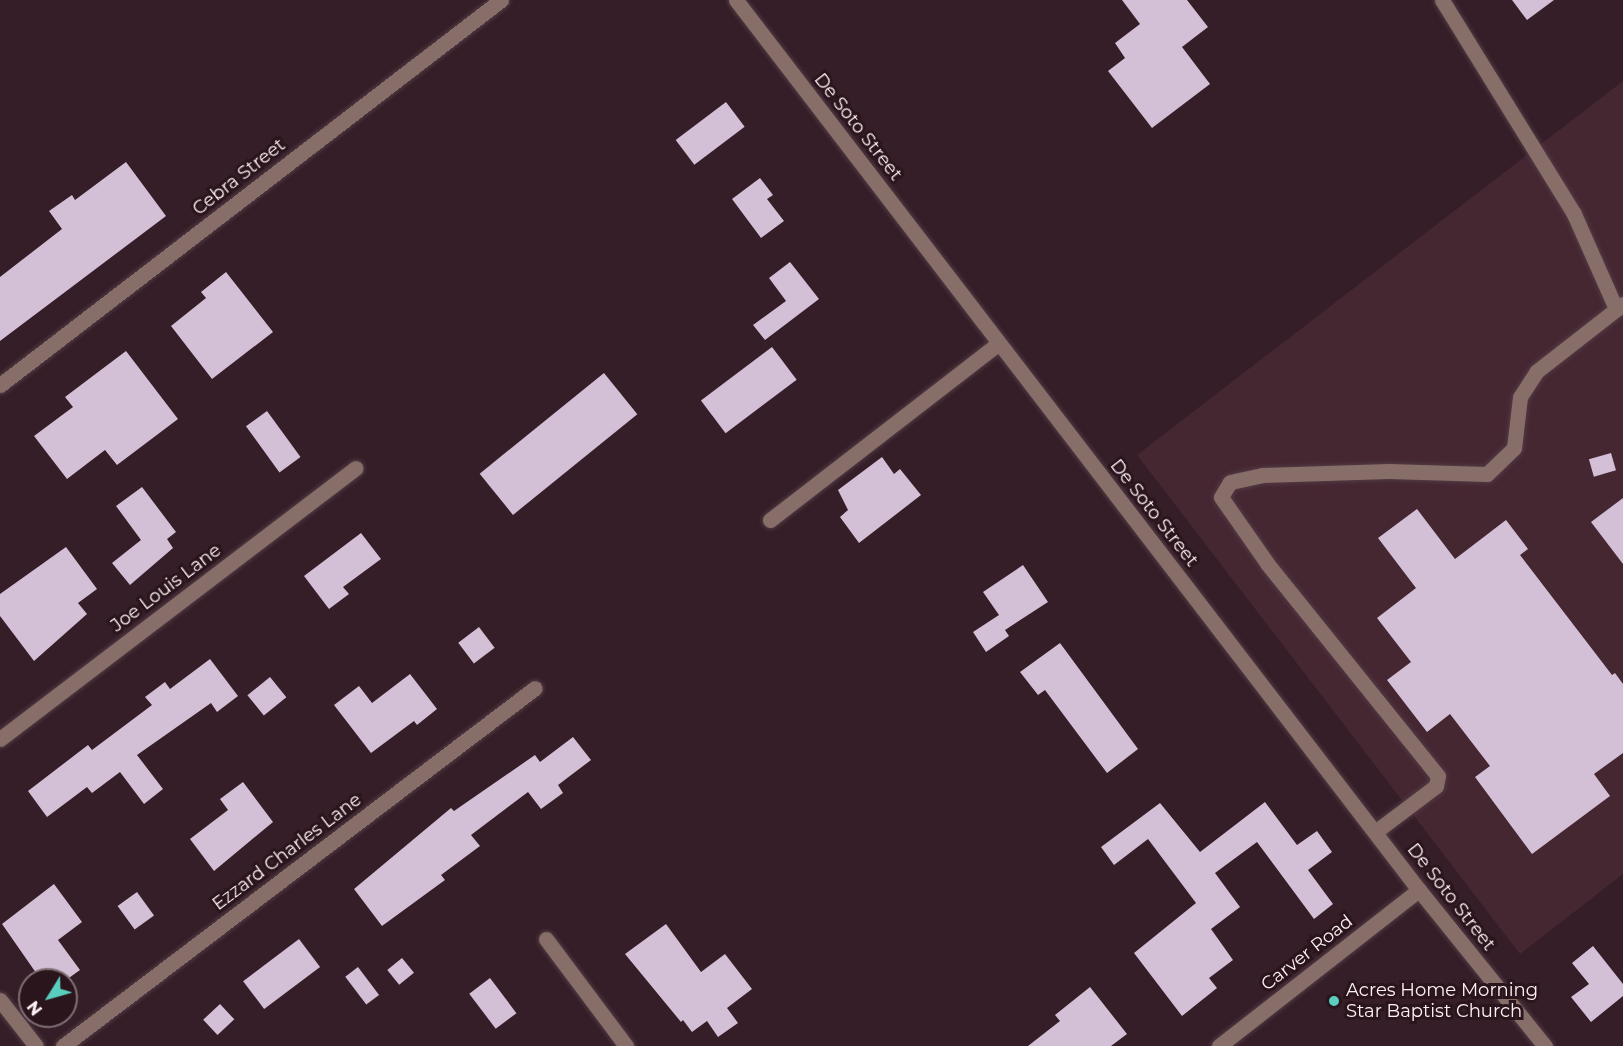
<!DOCTYPE html>
<html>
<head>
<meta charset="utf-8">
<style>
	body { margin:0 }
	#map { position:relative; width:1623px; height:1046px; overflow:hidden; background:#351e27; font-family:Montserrat,sans-serif }
	div>[style] { position:absolute }
	.built>* { inset:0; background:#452732 }
	.building>* { inset:0; background:#d3c0d7; transform-origin:0 0 }
	.roads { filter:drop-shadow(0 0 2px #513b44) drop-shadow(0 0 2px #513b44) }
	.minor>* { height:15px; margin:-7.5px; padding:0 7.5px; transform-origin:7.5px; border-radius:7.5px; background:#886e69 }
	.dots>* { width:16px; height:16px; translate:-50% -50%; box-sizing:border-box; border:3px solid #2b151d; border-radius:50% }
	span { translate:-50% -50%; white-space:nowrap; text-align:center; line-height:1.15; -webkit-text-stroke:6px #2b151d; paint-order:stroke }
	.street-label { font-size:18px; color:#fdf0f4 }
	.poi-label { font-size:18px; color:#fdf0f4 }
	.left { translate:0 -50%; text-align:left }
	.north { position:absolute; left:18px; top:968px; width:60px; height:60px; box-sizing:border-box; background:#2b151d; border:2px solid #7f6d73; border-radius:50%; rotate:233deg; font-size:16px; font-weight:700; line-height:24px; text-align:center; color:#fdf0f4 }
	.north::after { content:''; display:block; margin:auto; width:21px; height:27px; background:#5acebe; clip-path:polygon(50% 0,100% 100%,50% 72%,0 100%) }
</style>
</head>
<body>
<div id="map">
	<div class="built">
		<div style="clip-path:polygon(1623px 81px,1623px 874px,1520px 954px,1137px 455px)"></div>
	</div>
	<div class="building">
		<div style="clip-path:polygon(1122px 0,1187px 0,1208px 27px,1182px 47px,1210px 84px,1152px 128px,1108px 71px,1125px 58px,1115px 43px,1140px 24px)"></div>
		<div style="clip-path:polygon(1512px 0,1554px 0,1527px 20px)"></div>
		<div style="left:726px;top:102px;width:31px;height:63px;rotate:53deg"></div>
		<div style="clip-path:polygon(126px 162px,166px 216px,0 341px,0 277px,62px 229px,49px 211px,72px 195px,75px 200px)"></div>
		<div style="clip-path:polygon(760px 178px,773px 195px,767px 199px,784px 221px,761px 238px,732px 199px)"></div>
		<div style="clip-path:polygon(790px 262px,819px 299px,765px 340px,753px 325px,786px 301px,769px 278px)"></div>
		<div style="clip-path:polygon(226px 272px,273px 332px,212px 379px,171px 326px,206px 298px,201px 292px)"></div>
		<div style="left:772px;top:347px;width:41px;height:89px;rotate:53deg"></div>
		<div style="clip-path:polygon(126px 351px,178px 419px,117px 465px,105px 450px,67px 479px,34px 436px,73px 407px,65px 397px)"></div>
		<div style="left:604px;top:373px;width:53px;height:160px;rotate:51deg"></div>
		<div style="left:267px;top:411px;width:57px;height:26px;rotate:54deg"></div>
		<div style="left:1611px;top:453px;width:18px;height:23px;rotate:74deg"></div>
		<div style="clip-path:polygon(882px 457px,894px 474px,900px 469px,921px 495px,859px 543px,840px 517px,848px 510px,838px 490px)"></div>
		<div style="clip-path:polygon(142px 487px,176px 532px,167px 539px,173px 548px,130px 585px,112px 563px,141px 540px,116px 506px)"></div>
		<div style="clip-path:polygon(1623px 498px,1623px 564px,1591px 522px)"></div>
		<div style="clip-path:polygon(1417px 509px,1455px 559px,1506px 520px,1528px 549px,1520px 555px,1612px 675px,1615px 673px,1623px 684px,1623px 753px,1594px 774px,1610px 796px,1532px 854px,1475px 777px,1490px 766px,1450px 714px,1427px 732px,1387px 680px,1411px 662px,1377px 618px,1416px 588px,1378px 538px)"></div>
		<div style="clip-path:polygon(361px 533px,381px 559px,343px 587px,349px 594px,329px 609px,304px 576px)"></div>
		<div style="clip-path:polygon(66px 547px,97px 589px,78px 603px,87px 614px,34px 661px,0 616px,0 594px)"></div>
		<div style="clip-path:polygon(1023px 565px,1048px 602px,1005px 630px,1009px 636px,986px 652px,973px 632px,999px 615px,983px 592px)"></div>
		<div style="left:479px;top:627px;width:26px;height:26px;rotate:53deg"></div>
		<div style="clip-path:polygon(1060px 643px,1138px 749px,1107px 773px,1045px 690px,1038px 695px,1020px 672px)"></div>
		<div style="clip-path:polygon(210px 659px,238px 696px,217px 712px,211px 703px,137px 755px,163px 789px,144px 804px,120px 772px,92px 793px,87px 787px,47px 817px,28px 791px,88px 745px,92px 750px,152px 705px,145px 697px,165px 682px,170px 689px)"></div>
		<div style="clip-path:polygon(410px 674px,437px 709px,417px 725px,414px 721px,371px 753px,334px 705px,359px 686px,372px 703px)"></div>
		<div style="left:270px;top:677px;width:26px;height:29px;rotate:51deg"></div>
		<div style="clip-path:polygon(573px 737px,591px 760px,558px 785px,563px 793px,541px 809px,528px 792px,471px 835px,480px 846px,441px 875px,445px 880px,382px 926px,354px 889px,451px 808px,454px 811px,535px 755px,540px 762px)"></div>
		<div style="clip-path:polygon(243px 782px,273px 822px,214px 871px,190px 839px,228px 810px,220px 799px)"></div>
		<div style="clip-path:polygon(1265px 802px,1297px 845px,1317px 831px,1332px 852px,1308px 870px,1333px 904px,1314px 919px,1257px 842px,1215px 873px,1240px 907px,1211px 929px,1233px 960px,1209px 978px,1217px 988px,1182px 1016px,1134px 953px,1196px 903px,1148px 839px,1114px 865px,1101px 847px,1160px 803px,1200px 852px)"></div>
		<div style="clip-path:polygon(54px 884px,82px 922px,58px 940px,80px 970px,66px 980px,41px 980px,2px 924px)"></div>
		<div style="left:137px;top:892px;width:29px;height:24px;rotate:54deg"></div>
		<div style="clip-path:polygon(666px 924px,701px 972px,725px 954px,752px 989px,727px 1008px,738px 1023px,718px 1037px,707px 1021px,692px 1032px,683px 1020px,681px 1022px,625px 954px)"></div>
		<div style="left:299px;top:939px;width:35px;height:70px;rotate:53deg"></div>
		<div style="clip-path:polygon(1593px 946px,1623px 984px,1623px 996px,1591px 1022px,1571px 997px,1589px 984px,1572px 963px)"></div>
		<div style="left:402px;top:958px;width:19px;height:19px;rotate:51deg"></div>
		<div style="left:358px;top:967px;width:35px;height:16px;rotate:53deg"></div>
		<div style="left:490px;top:978px;width:44px;height:26px;rotate:53deg"></div>
		<div style="clip-path:polygon(1090px 987px,1127px 1034px,1111px 1046px,1028px 1046px,1060px 1021px,1055px 1015px)"></div>
		<div style="left:220px;top:1004px;width:21px;height:23px;rotate:47deg"></div>
	</div>
	<div class="roads">
		<div class="minor">
			<div style="left:736px;top:0;width:1122px;rotate:52.5deg"></div>
			<div style="left:1419px;top:890px;width:201px;rotate:51.1deg"></div>
			<div style="left:1442px;top:0;width:251px;rotate:58.3deg"></div>
			<div style="left:1574px;top:214px;width:104px;rotate:66.1deg"></div>
			<div style="left:0;top:385px;width:632px;rotate:-37.54deg"></div>
			<div style="left:770px;top:520px;width:289px;rotate:-37.7deg"></div>
			<div style="left:0;top:739px;width:447px;rotate:-37.3deg"></div>
			<div style="left:1375px;top:832px;width:76px;rotate:-37deg"></div>
			<div style="left:1436px;top:786px;width:10px;rotate:-79deg"></div>
			<div style="left:1438px;top:776px;width:273px;rotate:-128.8deg"></div>
			<div style="left:1267px;top:563px;width:80px;rotate:-124.9deg"></div>
			<div style="left:1221px;top:497px;width:17px;rotate:-59deg"></div>
			<div style="left:1230px;top:482px;width:33px;rotate:-12deg"></div>
			<div style="left:1262px;top:475px;width:127px;rotate:-1.8deg"></div>
			<div style="left:1389px;top:471px;width:98px;rotate:1.8deg"></div>
			<div style="left:1487px;top:474px;width:37px;rotate:-44deg"></div>
			<div style="left:1514px;top:448px;width:51px;rotate:-83.3deg"></div>
			<div style="left:1520px;top:397px;width:31px;rotate:-57deg"></div>
			<div style="left:1537px;top:371px;width:109px;rotate:-37.9deg"></div>
			<div style="left:546px;top:939px;width:134px;rotate:53.2deg"></div>
			<div style="left:0;top:1000px;width:58px;rotate:52deg"></div>
			<div style="left:63px;top:1046px;width:592px;rotate:-37.18deg"></div>
			<div style="left:1219px;top:1046px;width:254px;rotate:-38deg"></div>
		</div>
	</div>
	<div class="dots">
		<div style="left:1334px;top:1001px;background:#5acebe"></div>
	</div>
	<div class="street-label">
		<span style="left:858px;top:127px;rotate:52deg">De Soto Street</span>
		<span style="left:239px;top:177px;rotate:-38deg">Cebra Street</span>
		<span style="left:1154px;top:513px;rotate:52deg">De Soto Street</span>
		<span style="left:166px;top:588px;rotate:-37deg">Joe Louis Lane</span>
		<span style="left:287px;top:852px;rotate:-37deg">Ezzard Charles Lane</span>
		<span style="left:1451px;top:897px;rotate:52deg">De Soto Street</span>
		<span style="left:1307px;top:953px;rotate:-38deg">Carver Road</span>
	</div>
	<div class="poi-label">
		<span class="left" style="left:1346px;top:1001px">Acres Home Morning<br>Star Baptist Church</span>
	</div>
	<div class="north">N</div>
</div>
</body>
</html>
